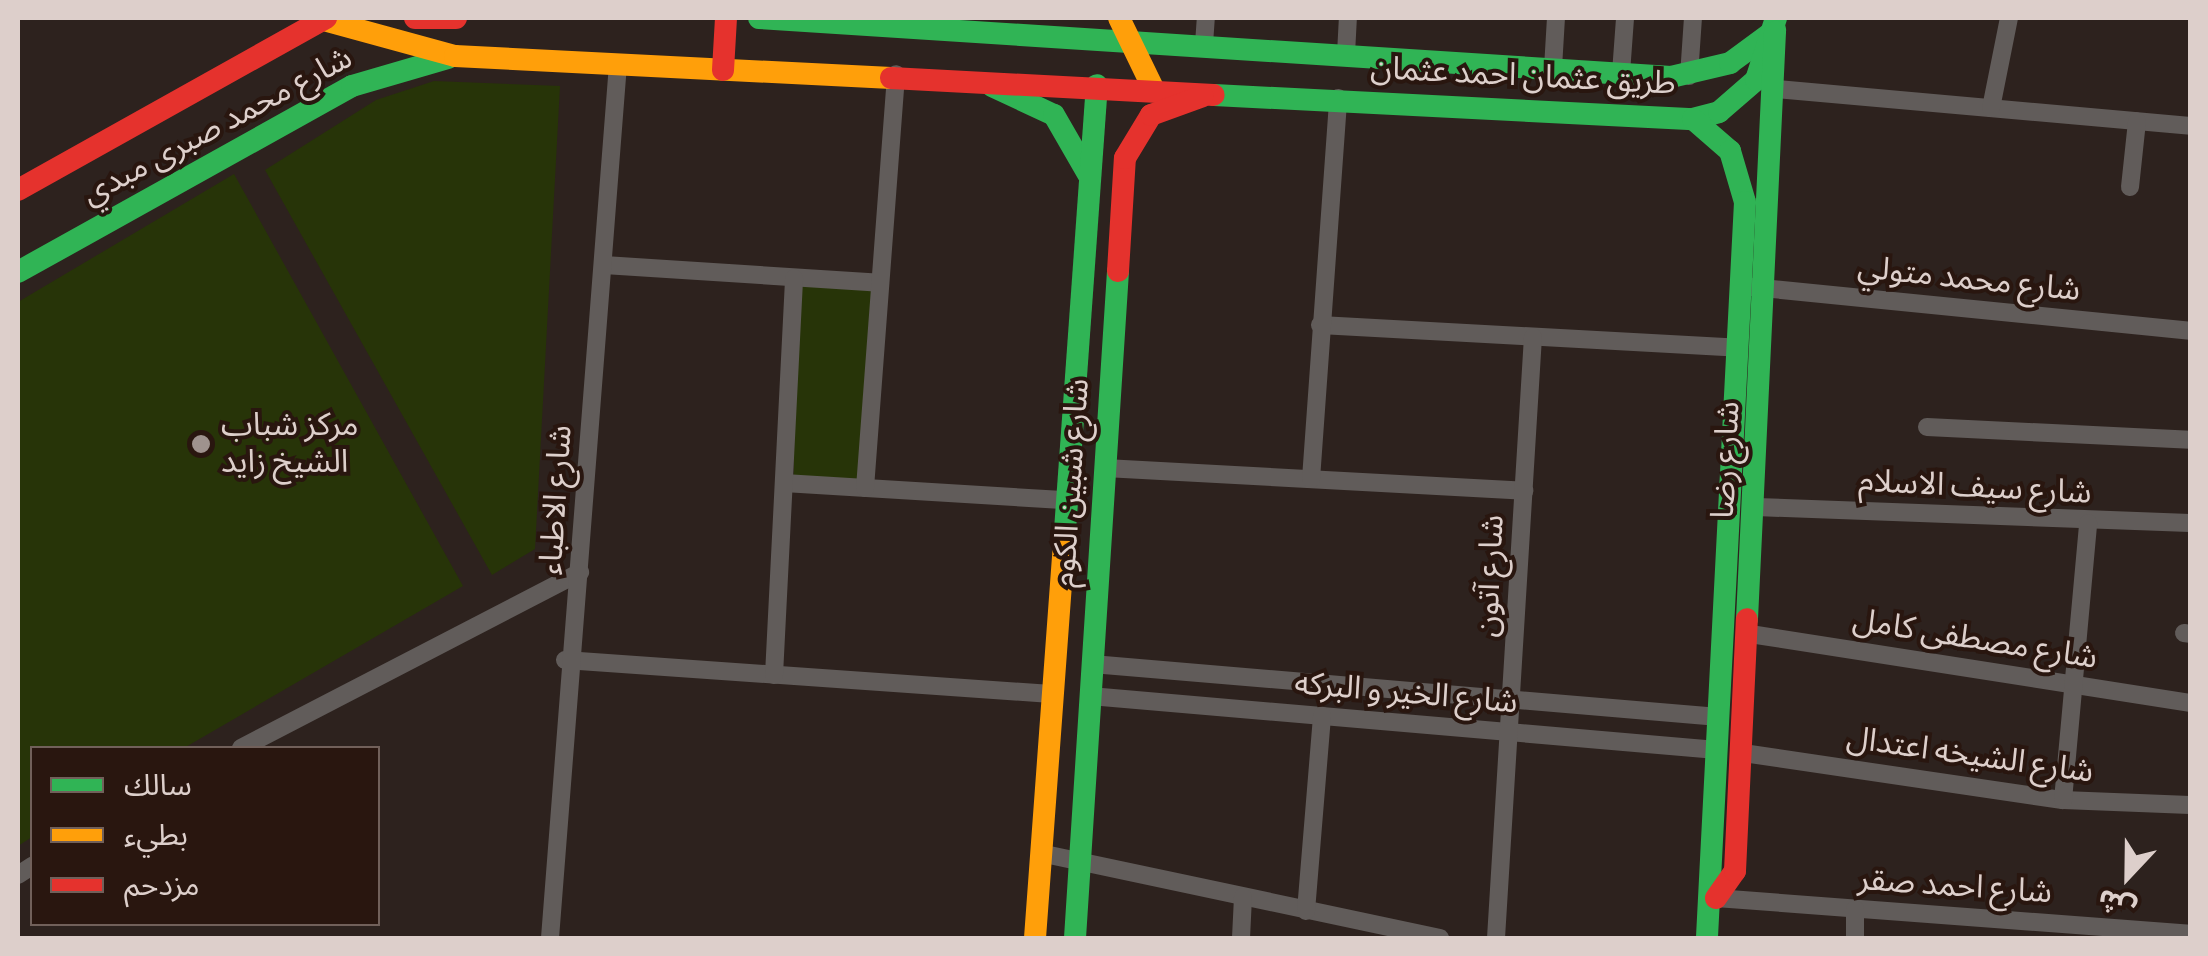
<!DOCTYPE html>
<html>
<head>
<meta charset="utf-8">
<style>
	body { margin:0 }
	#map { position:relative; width:2208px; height:956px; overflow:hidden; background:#2d221e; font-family:"Source Sans 3","Noto Sans Arabic",sans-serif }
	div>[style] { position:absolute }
	.green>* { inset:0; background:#273408; transform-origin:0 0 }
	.street>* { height:18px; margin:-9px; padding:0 9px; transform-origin:9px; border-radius:9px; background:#615c5a }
	.fast>* { height:22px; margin:-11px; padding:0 11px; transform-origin:11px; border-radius:11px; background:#30b455 }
	.slow>* { height:22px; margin:-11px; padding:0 11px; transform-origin:11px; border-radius:11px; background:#ff9f0a }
	.jam>* { height:22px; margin:-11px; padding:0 11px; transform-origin:11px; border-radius:11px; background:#e5322d }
	.dots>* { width:28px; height:28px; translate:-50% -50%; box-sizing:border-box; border:5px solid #29160f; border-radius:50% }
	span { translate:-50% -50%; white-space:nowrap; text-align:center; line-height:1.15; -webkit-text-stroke:8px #29160f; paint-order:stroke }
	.street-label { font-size:32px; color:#ddcfcb }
	.poi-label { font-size:32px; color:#ddcfcb }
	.left { translate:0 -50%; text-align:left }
	.frame { position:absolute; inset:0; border:20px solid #ddcfcb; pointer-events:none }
	.legend { position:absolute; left:30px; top:746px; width:350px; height:180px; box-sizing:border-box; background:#29160f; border:2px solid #71605a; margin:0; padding:12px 18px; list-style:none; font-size:30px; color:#ddcfcb }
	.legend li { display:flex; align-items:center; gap:20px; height:50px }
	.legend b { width:50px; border:2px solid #71605a }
	.north { position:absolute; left:2078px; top:826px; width:100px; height:100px; -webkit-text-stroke:8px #29160f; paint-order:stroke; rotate:202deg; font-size:28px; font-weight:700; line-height:40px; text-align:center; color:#ddcfcb }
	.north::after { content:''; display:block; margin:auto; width:35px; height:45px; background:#ddcfcb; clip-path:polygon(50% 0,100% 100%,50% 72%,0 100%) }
</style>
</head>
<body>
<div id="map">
	<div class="green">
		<div style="clip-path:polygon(434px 81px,560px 86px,535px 549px,492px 575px,265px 170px,376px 100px)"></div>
		<div style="clip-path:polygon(234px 174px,463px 586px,184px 748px,32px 748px,32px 837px,18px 846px,18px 302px)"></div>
		<div style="left:797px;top:283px;width:78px;height:197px;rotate:1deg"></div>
	</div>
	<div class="street">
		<div style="left:1204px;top:44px;width:26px;rotate:-86deg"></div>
		<div style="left:1346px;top:54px;width:36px;rotate:-87deg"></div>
		<div style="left:1553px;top:68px;width:50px;rotate:-86.6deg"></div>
		<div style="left:1621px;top:73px;width:55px;rotate:-85.8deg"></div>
		<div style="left:1689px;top:76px;width:58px;rotate:-86.1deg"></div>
		<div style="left:1777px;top:89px;width:415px;rotate:5.1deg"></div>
		<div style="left:1991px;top:108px;width:92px;rotate:-78.7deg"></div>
		<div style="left:2130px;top:187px;width:66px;rotate:-83.9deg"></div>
		<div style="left:604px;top:265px;width:276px;rotate:3.7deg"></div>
		<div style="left:1752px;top:287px;width:440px;rotate:5.7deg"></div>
		<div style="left:1320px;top:325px;width:419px;rotate:3.1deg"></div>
		<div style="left:1927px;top:427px;width:263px;rotate:2.8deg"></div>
		<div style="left:1105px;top:468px;width:420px;rotate:3.1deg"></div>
		<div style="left:1311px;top:479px;width:382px;rotate:-85.9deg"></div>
		<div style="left:784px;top:483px;width:279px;rotate:3.5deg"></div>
		<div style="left:865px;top:488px;width:415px;rotate:-85.7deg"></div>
		<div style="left:1756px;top:507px;width:434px;rotate:2.1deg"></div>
		<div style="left:2184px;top:633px;width:6px;rotate:9deg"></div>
		<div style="left:1750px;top:634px;width:445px;rotate:8.9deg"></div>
		<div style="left:565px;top:660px;width:484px;rotate:4deg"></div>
		<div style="left:1092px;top:664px;width:629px;rotate:4.83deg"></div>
		<div style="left:774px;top:675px;width:397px;rotate:-87.1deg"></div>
		<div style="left:1090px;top:696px;width:629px;rotate:4.92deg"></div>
		<div style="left:241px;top:748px;width:382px;rotate:-27.4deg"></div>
		<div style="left:1743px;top:753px;width:323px;rotate:8.4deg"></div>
		<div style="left:2063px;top:800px;width:127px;rotate:2.3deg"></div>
		<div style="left:2063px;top:800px;width:278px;rotate:-84.8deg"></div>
		<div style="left:1040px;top:853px;width:409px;rotate:12deg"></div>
		<div style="left:18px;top:875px;width:17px;rotate:-33deg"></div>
		<div style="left:1716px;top:898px;width:475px;rotate:4.3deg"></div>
		<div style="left:1855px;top:909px;width:29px;rotate:90deg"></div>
		<div style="left:1306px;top:911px;width:196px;rotate:-85.3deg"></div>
		<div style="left:550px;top:938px;width:876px;rotate:-85.55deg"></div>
		<div style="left:1241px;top:938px;width:41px;rotate:-87.2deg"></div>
		<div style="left:1496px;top:938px;width:602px;rotate:-86.48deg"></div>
	</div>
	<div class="fast">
		<div style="left:759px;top:18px;width:914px;rotate:3.7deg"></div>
		<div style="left:1671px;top:77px;width:61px;rotate:-13.3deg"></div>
		<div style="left:1730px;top:63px;width:56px;rotate:-36.3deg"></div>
		<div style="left:992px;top:86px;width:68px;rotate:25.1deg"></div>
		<div style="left:1054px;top:115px;width:68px;rotate:60deg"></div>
		<div style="left:1214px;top:95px;width:480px;rotate:2.9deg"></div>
		<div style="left:1693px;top:119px;width:27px;rotate:-15deg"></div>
		<div style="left:1719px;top:112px;width:49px;rotate:-40.9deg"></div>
		<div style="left:1756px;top:80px;width:65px;rotate:-72.1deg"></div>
		<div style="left:1693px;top:119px;width:49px;rotate:40.9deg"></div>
		<div style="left:1730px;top:151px;width:53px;rotate:73.6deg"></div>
		<div style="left:1745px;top:202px;width:737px;rotate:92.96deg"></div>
		<div style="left:18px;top:272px;width:382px;rotate:-29.1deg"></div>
		<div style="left:352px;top:86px;width:100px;rotate:-16.3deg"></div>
		<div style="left:1064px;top:544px;width:460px;rotate:-85.9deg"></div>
		<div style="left:1747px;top:619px;width:588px;rotate:-87.27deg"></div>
		<div style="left:1075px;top:938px;width:668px;rotate:-86.31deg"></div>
	</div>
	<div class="slow">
		<div style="left:316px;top:18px;width:144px;rotate:15.3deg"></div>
		<div style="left:455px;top:56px;width:437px;rotate:2.9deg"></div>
		<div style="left:1119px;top:18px;width:76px;rotate:64.1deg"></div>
		<div style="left:1035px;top:938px;width:395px;rotate:-85.8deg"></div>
	</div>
	<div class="jam">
		<div style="left:415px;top:18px;width:41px"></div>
		<div style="left:723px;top:70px;width:52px;rotate:-86.7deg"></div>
		<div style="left:891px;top:78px;width:323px;rotate:3deg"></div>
		<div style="left:18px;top:190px;width:353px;rotate:-29.2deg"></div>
		<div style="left:1118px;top:271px;width:113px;rotate:-86.5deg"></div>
		<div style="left:1125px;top:158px;width:50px;rotate:-58.8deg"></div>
		<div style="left:1151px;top:115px;width:55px;rotate:-20.1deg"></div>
		<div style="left:1716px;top:898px;width:33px;rotate:-55deg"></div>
		<div style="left:1735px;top:871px;width:252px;rotate:-87.3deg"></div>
	</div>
	<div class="dots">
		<div style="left:201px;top:444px;background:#9f928e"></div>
	</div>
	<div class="street-label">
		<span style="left:1523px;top:76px;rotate:3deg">طريق عثمان احمد عثمان</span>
		<span style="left:217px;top:126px;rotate:-28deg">شارع محمد صبرى مبدي</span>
		<span style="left:1969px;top:279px;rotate:6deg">شارع محمد متولي</span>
		<span style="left:1726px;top:460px;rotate:-87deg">شارع رضا</span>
		<span style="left:1071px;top:483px;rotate:-86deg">شارع شبين الكوم</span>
		<span style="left:1975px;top:487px;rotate:3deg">شارع سيف الاسلام</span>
		<span style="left:556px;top:500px;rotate:-86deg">شارع الاطباء</span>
		<span style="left:1490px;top:576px;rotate:-87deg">شارع آتون</span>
		<span style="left:1975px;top:639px;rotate:9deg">شارع مصطفى كامل</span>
		<span style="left:1406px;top:693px;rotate:5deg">شارع الخير و البركه</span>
		<span style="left:1970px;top:755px;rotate:8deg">شارع الشيخه اعتدال</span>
		<span style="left:1955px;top:886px;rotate:4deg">شارع احمد صقر</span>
	</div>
	<div class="poi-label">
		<span class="left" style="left:221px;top:444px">مركز شباب<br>الشيخ زايد</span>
	</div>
	<div class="frame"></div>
	<ul class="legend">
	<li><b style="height:12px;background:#30b455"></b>سالك</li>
	<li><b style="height:12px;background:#ff9f0a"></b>بطيء</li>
	<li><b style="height:12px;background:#e5322d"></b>مزدحم</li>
	</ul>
	<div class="north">ش</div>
</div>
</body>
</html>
